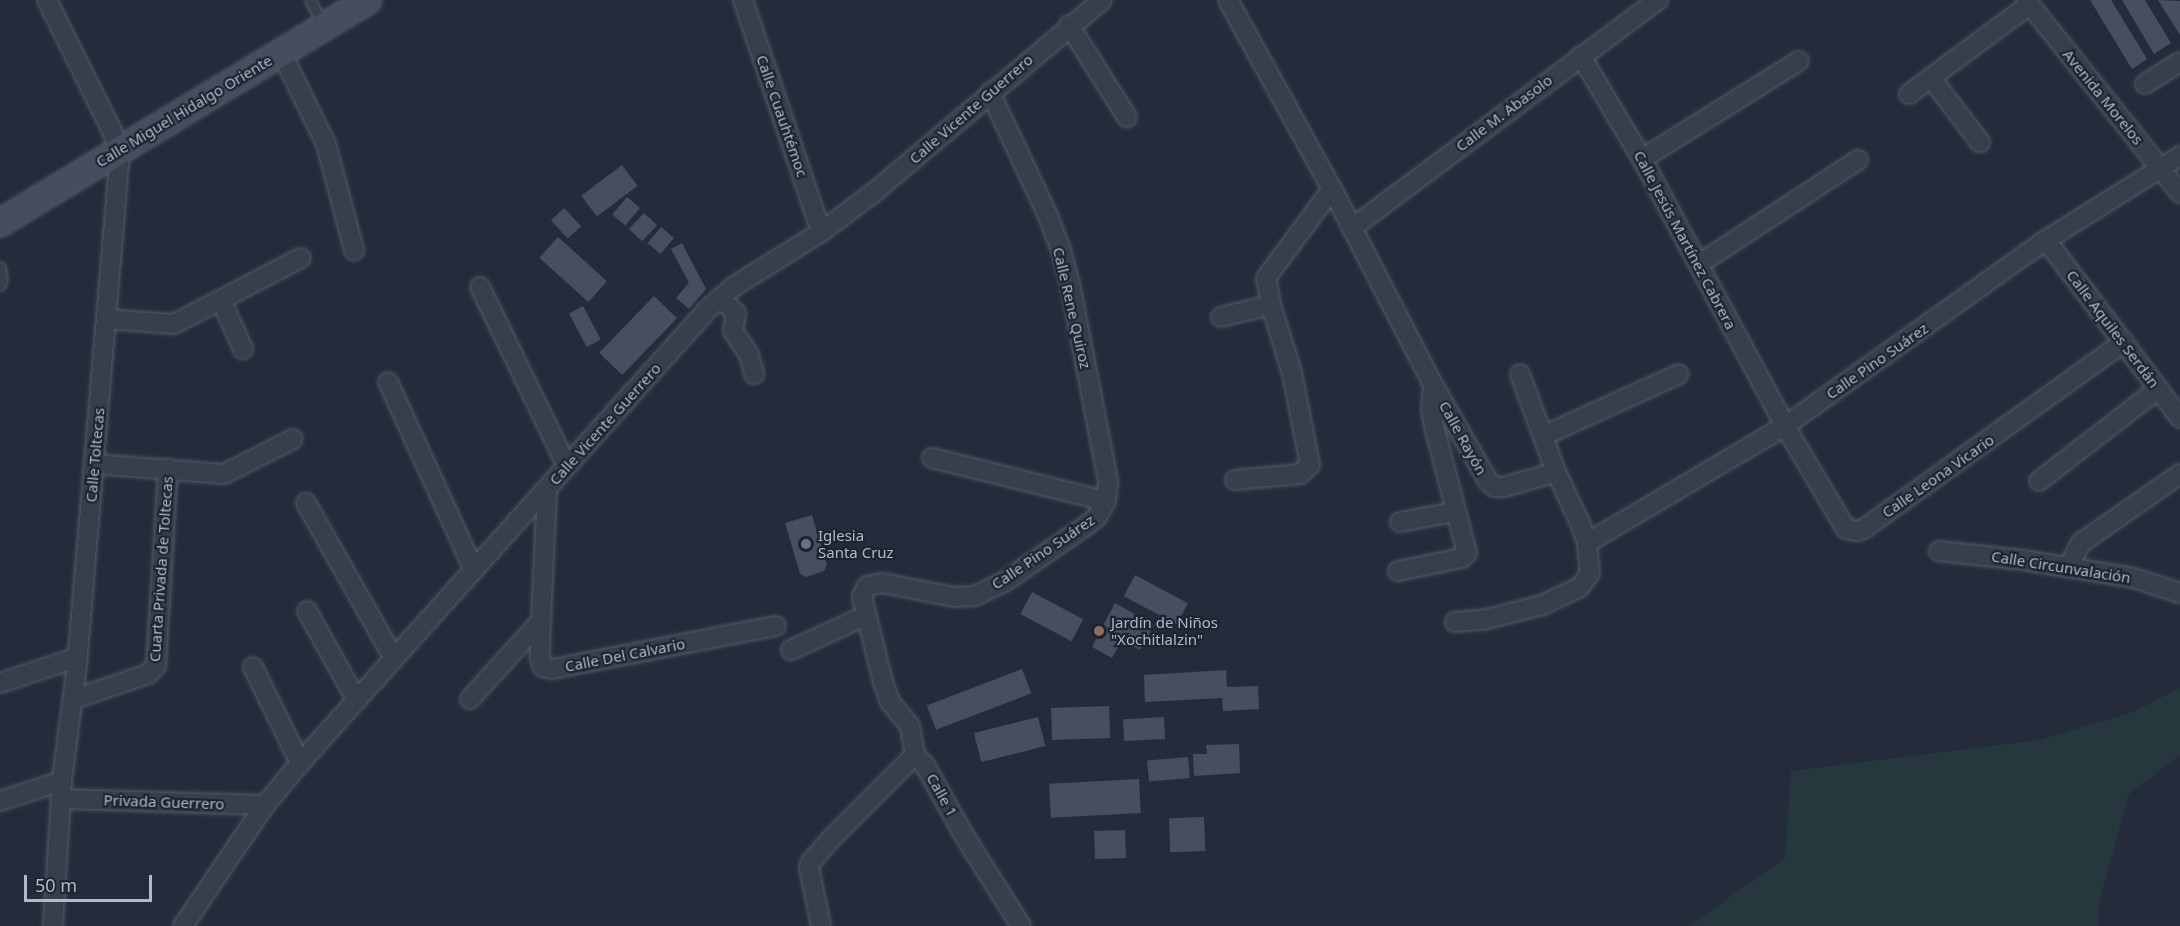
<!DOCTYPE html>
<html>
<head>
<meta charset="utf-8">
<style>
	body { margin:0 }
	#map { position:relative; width:2180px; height:926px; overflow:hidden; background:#242c3c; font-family:"Noto Sans",sans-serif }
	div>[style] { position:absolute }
	.green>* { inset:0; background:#26383d }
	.building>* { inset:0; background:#454f60; transform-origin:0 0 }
	.roads { filter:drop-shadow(0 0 2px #535a67) drop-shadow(0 0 2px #535a67) }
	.lane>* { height:9px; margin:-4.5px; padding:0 4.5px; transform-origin:4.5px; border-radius:4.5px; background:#383f4c }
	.street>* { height:18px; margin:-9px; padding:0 9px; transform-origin:9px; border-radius:9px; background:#383f4c }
	.secondary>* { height:26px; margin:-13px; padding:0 13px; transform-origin:13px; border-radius:13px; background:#464d5f }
	.dots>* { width:16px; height:16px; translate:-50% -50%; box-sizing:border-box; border:3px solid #1d2431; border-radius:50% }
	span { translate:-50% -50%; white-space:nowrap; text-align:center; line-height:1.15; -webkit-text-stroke:4.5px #1d2431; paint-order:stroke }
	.street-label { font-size:15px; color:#b3bac7 }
	.poi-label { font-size:15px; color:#b3bac7 }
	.left { translate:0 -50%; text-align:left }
	.scale { position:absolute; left:24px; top:875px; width:128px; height:27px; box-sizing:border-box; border:3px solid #b3bac7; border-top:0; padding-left:8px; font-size:18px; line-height:21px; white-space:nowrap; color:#b3bac7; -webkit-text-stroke:4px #1d2431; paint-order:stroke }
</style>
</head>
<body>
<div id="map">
	<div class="green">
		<div style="clip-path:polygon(2180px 688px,2180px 755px,2129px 794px,2099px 902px,2099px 926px,1689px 926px,1785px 858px,1791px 771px,2040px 740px,2133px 712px)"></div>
	</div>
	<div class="building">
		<div style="clip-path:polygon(2090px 0,2111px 0,2147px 59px,2132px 69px)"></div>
		<div style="clip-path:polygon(2122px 0,2145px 0,2171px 43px,2154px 54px)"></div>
		<div style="clip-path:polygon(2158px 0,2180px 1px,2180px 35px)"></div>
		<div style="left:622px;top:165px;width:26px;height:51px;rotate:53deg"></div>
		<div style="left:627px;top:197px;width:17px;height:23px;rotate:40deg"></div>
		<div style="left:564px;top:208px;width:25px;height:18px;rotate:47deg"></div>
		<div style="left:644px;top:213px;width:18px;height:22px;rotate:43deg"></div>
		<div style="left:661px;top:227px;width:17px;height:21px;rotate:40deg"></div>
		<div style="left:558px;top:237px;width:66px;height:28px;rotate:42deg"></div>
		<div style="clip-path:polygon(682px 243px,706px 289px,689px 309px,676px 298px,689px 283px,671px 249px)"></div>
		<div style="left:654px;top:296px;width:32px;height:79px;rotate:44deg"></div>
		<div style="left:583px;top:306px;width:38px;height:16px;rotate:62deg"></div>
		<div style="clip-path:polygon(812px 515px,827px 565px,824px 571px,806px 577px,800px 574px,785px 523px)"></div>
		<div style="left:1135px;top:575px;width:60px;height:24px;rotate:28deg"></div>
		<div style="left:1032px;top:592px;width:58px;height:25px;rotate:28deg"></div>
		<div style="clip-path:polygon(1115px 603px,1154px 625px,1140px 650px,1122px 640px,1112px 658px,1092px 647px)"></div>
		<div style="left:1022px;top:669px;width:26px;height:102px;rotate:69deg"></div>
		<div style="clip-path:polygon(1226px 670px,1227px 687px,1258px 686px,1259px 709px,1223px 711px,1222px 698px,1145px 702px,1144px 675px)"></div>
		<div style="left:1109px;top:706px;width:32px;height:58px;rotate:88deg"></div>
		<div style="left:1038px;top:717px;width:30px;height:66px;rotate:76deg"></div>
		<div style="left:1164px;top:717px;width:22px;height:41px;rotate:87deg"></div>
		<div style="clip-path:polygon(1239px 744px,1240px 773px,1194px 776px,1193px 754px,1207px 754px,1206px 745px)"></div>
		<div style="left:1188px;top:757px;width:21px;height:41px;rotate:85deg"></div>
		<div style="left:1139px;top:779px;width:34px;height:90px;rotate:87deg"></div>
		<div style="left:1204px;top:817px;width:34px;height:35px;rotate:88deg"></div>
		<div style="left:1125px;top:830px;width:28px;height:31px;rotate:88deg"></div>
	</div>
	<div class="roads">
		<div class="lane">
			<div style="left:310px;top:0;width:27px;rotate:62deg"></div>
			<div style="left:0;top:267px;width:12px;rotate:81deg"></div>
			<div style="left:2px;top:279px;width:6px;rotate:108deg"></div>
		</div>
		<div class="street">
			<div style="left:47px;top:0;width:144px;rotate:63.6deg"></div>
			<div style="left:111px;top:129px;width:13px;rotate:67deg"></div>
			<div style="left:116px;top:141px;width:23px;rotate:83deg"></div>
			<div style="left:119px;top:164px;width:495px;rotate:94.8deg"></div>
			<div style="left:78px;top:657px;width:125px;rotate:97.4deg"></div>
			<div style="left:62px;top:781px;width:145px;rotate:93.6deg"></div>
			<div style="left:743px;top:0;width:245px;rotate:71.4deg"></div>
			<div style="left:1228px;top:0;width:216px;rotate:61.2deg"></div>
			<div style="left:1332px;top:189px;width:220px;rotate:62.7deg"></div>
			<div style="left:1433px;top:385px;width:111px;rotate:60.2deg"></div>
			<div style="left:1488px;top:481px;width:9px;rotate:41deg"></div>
			<div style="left:1495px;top:487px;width:9px"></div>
			<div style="left:1504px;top:487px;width:54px;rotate:-16.1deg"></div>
			<div style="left:2026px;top:0;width:247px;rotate:51.4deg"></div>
			<div style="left:1069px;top:25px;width:109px;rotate:57.8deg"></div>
			<div style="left:281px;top:52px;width:102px;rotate:63.9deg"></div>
			<div style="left:326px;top:144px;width:110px;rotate:75.2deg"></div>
			<div style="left:1581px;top:56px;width:120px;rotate:59.4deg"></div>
			<div style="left:1642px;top:159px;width:303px;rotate:61.8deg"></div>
			<div style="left:1785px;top:426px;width:120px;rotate:59.4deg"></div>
			<div style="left:1846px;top:529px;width:12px;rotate:9deg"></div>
			<div style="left:1858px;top:531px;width:8px;rotate:-23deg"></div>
			<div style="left:1865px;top:528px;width:319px;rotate:-35.7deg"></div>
			<div style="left:1931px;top:78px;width:81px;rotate:52.6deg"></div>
			<div style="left:2145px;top:84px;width:41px;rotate:-32.2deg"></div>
			<div style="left:1909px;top:94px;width:149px;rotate:-36.6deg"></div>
			<div style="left:1642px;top:159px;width:185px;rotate:-32deg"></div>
			<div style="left:1352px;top:228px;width:382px;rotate:-36.7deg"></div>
			<div style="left:2046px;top:240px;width:223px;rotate:53deg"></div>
			<div style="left:1699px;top:264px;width:190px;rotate:-33.2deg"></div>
			<div style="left:480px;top:287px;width:199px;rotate:64.1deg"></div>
			<div style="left:720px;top:298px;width:22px;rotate:43deg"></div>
			<div style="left:736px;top:313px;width:18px;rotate:99deg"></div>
			<div style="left:733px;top:331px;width:29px;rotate:56deg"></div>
			<div style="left:749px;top:355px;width:20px;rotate:75deg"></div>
			<div style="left:221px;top:300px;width:54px;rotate:65.8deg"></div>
			<div style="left:1221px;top:317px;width:51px;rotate:-13.5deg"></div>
			<div style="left:106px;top:319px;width:68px;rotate:4.2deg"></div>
			<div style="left:174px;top:324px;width:143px;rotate:-27.5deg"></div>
			<div style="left:388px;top:382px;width:207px;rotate:65.4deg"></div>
			<div style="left:1543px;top:436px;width:149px;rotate:-24.5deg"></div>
			<div style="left:932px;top:458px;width:179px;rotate:13.9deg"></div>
			<div style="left:94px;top:464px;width:130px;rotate:4.4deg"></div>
			<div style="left:224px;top:474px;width:77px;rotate:-26.9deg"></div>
			<div style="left:1235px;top:480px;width:65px;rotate:-5.3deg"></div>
			<div style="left:1300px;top:474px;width:13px;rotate:-42deg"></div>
			<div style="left:1310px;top:465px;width:94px;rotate:-101.1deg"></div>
			<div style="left:1292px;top:373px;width:71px;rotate:-107.2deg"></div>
			<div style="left:1271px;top:305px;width:27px;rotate:-100deg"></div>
			<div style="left:1266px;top:278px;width:111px;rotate:-53.4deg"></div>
			<div style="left:2039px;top:481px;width:150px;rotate:-37.7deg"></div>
			<div style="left:547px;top:489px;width:132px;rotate:92.6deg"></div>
			<div style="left:541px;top:621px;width:37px;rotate:92deg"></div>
			<div style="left:540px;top:658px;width:9px;rotate:72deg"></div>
			<div style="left:543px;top:667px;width:9px;rotate:13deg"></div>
			<div style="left:552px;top:669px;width:228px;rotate:-10.9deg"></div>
			<div style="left:306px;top:503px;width:177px;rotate:60.5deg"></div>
			<div style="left:1400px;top:522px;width:55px;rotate:-10.5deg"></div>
			<div style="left:1587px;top:543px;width:230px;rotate:-30.6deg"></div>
			<div style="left:1785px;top:426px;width:320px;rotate:-35.5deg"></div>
			<div style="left:2046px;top:240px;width:158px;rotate:-32.1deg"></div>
			<div style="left:1939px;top:551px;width:84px;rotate:6.1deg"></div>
			<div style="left:2023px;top:560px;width:112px;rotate:9.2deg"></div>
			<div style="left:2134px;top:578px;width:48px;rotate:18.1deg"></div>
			<div style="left:2068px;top:568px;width:28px;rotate:-63deg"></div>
			<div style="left:2081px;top:543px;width:121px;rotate:-34.9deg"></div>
			<div style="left:1398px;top:571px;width:65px;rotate:-11.5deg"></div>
			<div style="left:1462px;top:558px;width:7px;rotate:-45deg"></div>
			<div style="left:1467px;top:553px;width:131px;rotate:-104.6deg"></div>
			<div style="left:1434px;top:426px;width:17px;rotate:-100deg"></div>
			<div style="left:1431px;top:409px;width:24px;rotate:-85deg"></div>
			<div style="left:307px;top:611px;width:101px;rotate:60.9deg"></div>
			<div style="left:1455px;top:622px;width:32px;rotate:-5deg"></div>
			<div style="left:1487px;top:619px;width:57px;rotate:-14.3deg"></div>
			<div style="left:1542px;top:605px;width:42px;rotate:-25.3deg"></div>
			<div style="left:1580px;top:587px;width:17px;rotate:-54deg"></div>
			<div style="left:1590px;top:573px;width:30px;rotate:-96deg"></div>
			<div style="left:1587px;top:543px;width:21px;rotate:-109deg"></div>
			<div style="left:1580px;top:523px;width:56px;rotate:-115.2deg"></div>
			<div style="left:1556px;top:472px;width:104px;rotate:-110.2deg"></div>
			<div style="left:791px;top:650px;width:81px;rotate:-24.7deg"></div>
			<div style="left:253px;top:667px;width:107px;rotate:63.9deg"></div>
			<div style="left:0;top:683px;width:82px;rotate:-18.4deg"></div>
			<div style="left:74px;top:699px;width:78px;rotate:-18.7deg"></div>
			<div style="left:148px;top:674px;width:11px;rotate:-45deg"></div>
			<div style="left:156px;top:666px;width:198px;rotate:-86.5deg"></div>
			<div style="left:470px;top:699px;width:105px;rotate:-47.7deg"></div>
			<div style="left:915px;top:755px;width:16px;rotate:47deg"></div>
			<div style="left:926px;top:767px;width:80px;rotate:60.9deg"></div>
			<div style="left:965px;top:837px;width:105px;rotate:57.8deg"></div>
			<div style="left:62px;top:799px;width:203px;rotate:1.7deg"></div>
			<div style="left:0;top:801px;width:65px;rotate:-17.9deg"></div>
			<div style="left:183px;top:926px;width:146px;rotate:-55.9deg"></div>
			<div style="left:265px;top:805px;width:55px;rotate:-50.2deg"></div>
			<div style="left:300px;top:763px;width:612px;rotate:-48.05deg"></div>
			<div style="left:709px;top:308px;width:32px;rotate:-41deg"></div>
			<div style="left:733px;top:287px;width:104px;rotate:-32deg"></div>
			<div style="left:821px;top:232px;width:65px;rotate:-36.9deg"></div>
			<div style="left:873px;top:193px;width:299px;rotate:-40.1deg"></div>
			<div style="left:821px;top:926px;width:60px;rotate:-101.5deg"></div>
			<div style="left:809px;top:867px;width:5px;rotate:-68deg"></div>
			<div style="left:811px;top:862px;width:28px;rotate:-49deg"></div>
			<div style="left:829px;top:841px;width:122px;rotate:-45deg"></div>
			<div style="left:915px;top:755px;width:29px;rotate:-100deg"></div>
			<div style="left:910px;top:726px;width:31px;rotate:-130deg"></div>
			<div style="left:890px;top:702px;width:21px;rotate:-109deg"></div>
			<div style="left:883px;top:682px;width:88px;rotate:-103.9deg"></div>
			<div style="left:862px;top:597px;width:12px;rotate:-66deg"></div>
			<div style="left:867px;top:586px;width:15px;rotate:-11deg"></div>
			<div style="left:882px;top:583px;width:74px;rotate:10.9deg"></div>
			<div style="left:955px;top:597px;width:20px;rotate:-3deg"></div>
			<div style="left:975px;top:596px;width:32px;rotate:-26deg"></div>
			<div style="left:1004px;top:582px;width:101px;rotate:-34.5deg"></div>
			<div style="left:1087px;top:525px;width:13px;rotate:-39deg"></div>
			<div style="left:1097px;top:517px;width:18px;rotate:-61deg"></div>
			<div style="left:1106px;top:501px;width:20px;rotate:-84deg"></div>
			<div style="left:1108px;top:481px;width:197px;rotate:-100.9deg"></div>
			<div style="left:1071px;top:288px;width:39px;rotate:-105deg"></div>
			<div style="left:1061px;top:250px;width:34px;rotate:-111deg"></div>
			<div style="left:1049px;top:218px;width:139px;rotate:-115.1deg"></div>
		</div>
		<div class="secondary">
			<div style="left:0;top:223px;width:430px;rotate:-31.2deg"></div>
		</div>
	</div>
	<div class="dots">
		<div style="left:806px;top:544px;background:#6b7280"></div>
		<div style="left:1099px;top:631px;background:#8d6e63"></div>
	</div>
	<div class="street-label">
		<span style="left:2103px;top:97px;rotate:51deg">Avenida Morelos</span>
		<span style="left:971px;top:109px;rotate:-41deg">Calle Vicente Guerrero</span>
		<span style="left:184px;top:111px;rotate:-31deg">Calle Miguel Hidalgo Oriente</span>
		<span style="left:1504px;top:113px;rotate:-37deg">Calle M. Abasolo</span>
		<span style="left:782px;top:116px;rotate:71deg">Calle Cuauhtémoc</span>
		<span style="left:1685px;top:240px;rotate:62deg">Calle Jesús Martínez Cabrera</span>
		<span style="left:1072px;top:308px;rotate:77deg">Calle Rene Quiroz</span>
		<span style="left:2113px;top:329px;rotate:53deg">Calle Aquiles Serdán</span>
		<span style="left:1877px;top:361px;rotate:-35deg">Calle Pino Suárez</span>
		<span style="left:605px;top:424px;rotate:-48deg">Calle Vicente Guerrero</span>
		<span style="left:1463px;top:438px;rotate:61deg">Calle Rayón</span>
		<span style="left:95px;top:455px;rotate:-85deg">Calle Toltecas</span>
		<span style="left:1938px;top:476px;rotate:-35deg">Calle Leona Vicario</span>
		<span style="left:1043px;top:552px;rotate:-34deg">Calle Pino Suárez</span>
		<span style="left:2061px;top:567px;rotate:9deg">Calle Circunvalación</span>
		<span style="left:161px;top:569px;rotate:-86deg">Cuarta Privada de Toltecas</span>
		<span style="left:625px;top:655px;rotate:-11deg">Calle Del Calvario</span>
		<span style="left:942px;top:795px;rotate:61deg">Calle 1</span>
		<span style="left:164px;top:802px;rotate:2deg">Privada Guerrero</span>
	</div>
	<div class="poi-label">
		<span class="left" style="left:818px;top:544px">Iglesia<br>Santa Cruz</span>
		<span class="left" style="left:1111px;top:631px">Jardín de Niños<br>"Xochitlalzin"</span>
	</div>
	<div class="scale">50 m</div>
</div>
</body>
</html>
